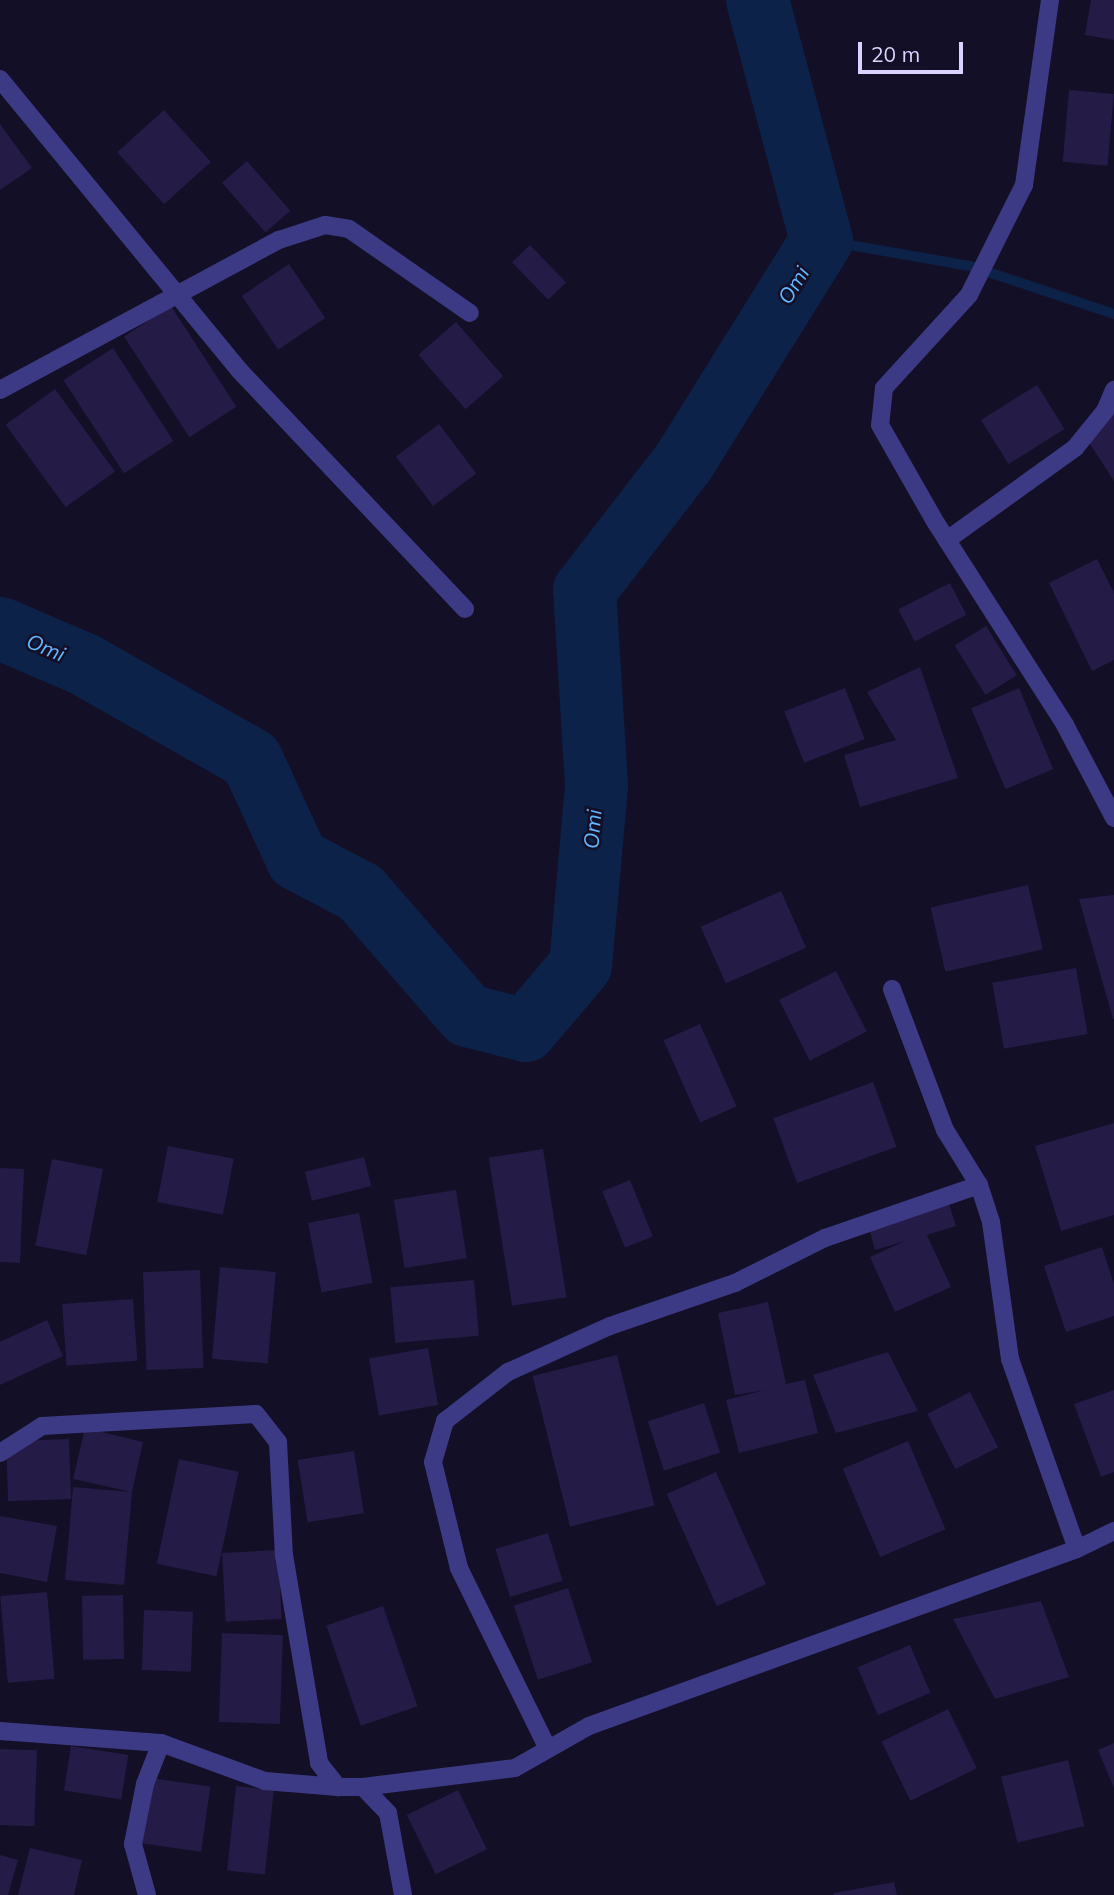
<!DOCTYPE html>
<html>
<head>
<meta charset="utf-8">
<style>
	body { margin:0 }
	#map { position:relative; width:1114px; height:1895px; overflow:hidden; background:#130f26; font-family:Mulish,sans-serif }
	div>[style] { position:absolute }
	.stream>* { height:10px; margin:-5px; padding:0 5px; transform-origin:5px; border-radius:5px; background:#0c2248 }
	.river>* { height:63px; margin:-31.5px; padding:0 31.5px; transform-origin:31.5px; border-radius:31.5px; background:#0c2248 }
	.building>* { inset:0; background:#241b47; transform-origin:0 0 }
	.minor>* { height:18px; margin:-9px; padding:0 9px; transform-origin:9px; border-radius:9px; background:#3d3a85 }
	span { translate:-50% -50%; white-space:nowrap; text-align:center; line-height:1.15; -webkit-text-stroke:5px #130f26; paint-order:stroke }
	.water-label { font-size:21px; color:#62b6ff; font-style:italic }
	.scale { position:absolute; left:858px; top:42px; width:105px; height:32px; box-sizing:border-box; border:4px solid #d9d4ff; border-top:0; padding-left:9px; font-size:21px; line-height:24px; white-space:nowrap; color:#d9d4ff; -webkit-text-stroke:5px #130f26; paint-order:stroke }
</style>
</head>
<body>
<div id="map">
	<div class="stream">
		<div style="left:821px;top:240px;width:151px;rotate:9.9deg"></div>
		<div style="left:970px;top:266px;width:152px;rotate:18.4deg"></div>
	</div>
	<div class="river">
		<div style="left:0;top:628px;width:91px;rotate:23.2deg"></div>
		<div style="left:84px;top:664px;width:192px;rotate:29.6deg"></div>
		<div style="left:251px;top:759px;width:110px;rotate:65.3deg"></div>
		<div style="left:297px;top:859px;width:71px;rotate:27.6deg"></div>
		<div style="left:360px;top:892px;width:163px;rotate:49deg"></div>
		<div style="left:467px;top:1015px;width:60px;rotate:14.5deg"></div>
		<div style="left:525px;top:1030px;width:85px;rotate:-49.8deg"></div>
		<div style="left:580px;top:965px;width:181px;rotate:-84.9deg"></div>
		<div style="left:596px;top:785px;width:195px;rotate:-93.5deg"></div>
		<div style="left:584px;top:590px;width:162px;rotate:-52.3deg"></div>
		<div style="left:683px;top:462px;width:261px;rotate:-58.1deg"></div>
		<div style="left:821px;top:240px;width:248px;rotate:-104.9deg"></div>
	</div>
	<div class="building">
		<div style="clip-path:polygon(1091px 0,1114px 0,1114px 40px,1085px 35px)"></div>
		<div style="left:1069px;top:90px;width:45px;height:72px;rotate:5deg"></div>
		<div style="left:164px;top:110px;width:70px;height:63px;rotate:48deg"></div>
		<div style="clip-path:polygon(0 124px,32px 168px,0 190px)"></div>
		<div style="left:247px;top:161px;width:66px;height:33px;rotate:49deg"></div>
		<div style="left:530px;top:245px;width:52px;height:25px;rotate:46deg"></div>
		<div style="left:289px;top:264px;width:65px;height:57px;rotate:56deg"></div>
		<div style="left:171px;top:306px;width:120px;height:56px;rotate:57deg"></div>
		<div style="left:456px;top:322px;width:72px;height:50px;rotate:49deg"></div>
		<div style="left:113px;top:348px;width:111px;height:59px;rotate:57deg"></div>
		<div style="left:1037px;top:385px;width:52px;height:66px;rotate:58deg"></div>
		<div style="left:55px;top:389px;width:102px;height:61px;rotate:54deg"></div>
		<div style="clip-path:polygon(1114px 415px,1114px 481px,1084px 435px)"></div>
		<div style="left:439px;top:424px;width:62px;height:54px;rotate:53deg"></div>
		<div style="clip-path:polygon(1097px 559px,1114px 593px,1114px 660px,1092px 671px,1049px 583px)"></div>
		<div style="left:950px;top:583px;width:36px;height:58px;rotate:63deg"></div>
		<div style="left:986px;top:626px;width:58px;height:37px;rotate:58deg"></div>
		<div style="clip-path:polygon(920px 667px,958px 778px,860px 807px,844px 755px,896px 740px,867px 692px)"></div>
		<div style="left:845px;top:688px;width:55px;height:65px;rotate:69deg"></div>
		<div style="left:1019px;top:688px;width:88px;height:52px;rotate:67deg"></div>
		<div style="left:1028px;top:885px;width:66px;height:100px;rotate:77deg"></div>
		<div style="left:781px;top:891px;width:62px;height:88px;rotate:66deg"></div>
		<div style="clip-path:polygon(1114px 895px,1114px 1019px,1113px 1019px,1079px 899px)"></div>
		<div style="left:1076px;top:968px;width:67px;height:85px;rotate:80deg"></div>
		<div style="left:836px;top:971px;width:68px;height:64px;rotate:63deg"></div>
		<div style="left:700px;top:1024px;width:90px;height:40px;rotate:66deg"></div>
		<div style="left:873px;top:1082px;width:69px;height:106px;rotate:70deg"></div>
		<div style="clip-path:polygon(1114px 1123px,1114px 1215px,1061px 1231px,1035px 1146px)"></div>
		<div style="left:168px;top:1146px;width:67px;height:57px;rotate:11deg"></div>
		<div style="left:543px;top:1149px;width:150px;height:55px;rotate:81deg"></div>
		<div style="left:364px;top:1157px;width:30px;height:61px;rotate:76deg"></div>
		<div style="left:52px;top:1159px;width:52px;height:88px;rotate:11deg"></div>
		<div style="clip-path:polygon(0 1168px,24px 1169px,20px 1263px,0 1262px)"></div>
		<div style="left:630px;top:1180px;width:61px;height:30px;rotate:68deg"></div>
		<div style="left:456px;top:1190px;width:69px;height:63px;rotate:81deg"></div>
		<div style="clip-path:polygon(947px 1198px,956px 1226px,927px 1235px,951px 1287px,895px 1312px,870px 1257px,905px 1241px,875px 1250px,867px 1221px)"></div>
		<div style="left:359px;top:1213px;width:71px;height:52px;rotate:79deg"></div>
		<div style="clip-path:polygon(1102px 1247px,1114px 1284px,1114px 1316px,1066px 1332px,1044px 1266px)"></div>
		<div style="left:220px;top:1267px;width:56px;height:92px;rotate:5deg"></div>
		<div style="left:200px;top:1270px;width:98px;height:57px;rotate:88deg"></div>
		<div style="left:474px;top:1280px;width:56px;height:84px;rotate:85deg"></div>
		<div style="left:133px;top:1299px;width:62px;height:71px;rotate:86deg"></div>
		<div style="clip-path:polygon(768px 1302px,786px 1384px,805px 1380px,818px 1433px,739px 1453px,726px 1400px,765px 1390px,735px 1395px,718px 1313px)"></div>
		<div style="clip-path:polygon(47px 1320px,63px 1356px,0 1385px,0 1342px)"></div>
		<div style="left:428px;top:1348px;width:58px;height:60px;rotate:80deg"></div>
		<div style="clip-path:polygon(888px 1352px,918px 1411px,836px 1433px,813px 1375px)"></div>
		<div style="left:617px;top:1355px;width:155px;height:87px;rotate:76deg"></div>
		<div style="clip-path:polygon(1114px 1390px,1114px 1472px,1101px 1477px,1074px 1404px)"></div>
		<div style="left:970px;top:1392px;width:62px;height:48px;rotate:63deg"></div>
		<div style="left:704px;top:1403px;width:52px;height:59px;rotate:72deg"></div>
		<div style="clip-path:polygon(85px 1428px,143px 1442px,132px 1492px,124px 1585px,65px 1580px,73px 1487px,132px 1492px,73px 1479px)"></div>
		<div style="left:69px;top:1439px;width:60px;height:63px;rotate:88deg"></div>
		<div style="left:908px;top:1441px;width:96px;height:71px;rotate:67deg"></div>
		<div style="left:354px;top:1451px;width:63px;height:57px;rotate:81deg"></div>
		<div style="left:179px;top:1459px;width:61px;height:107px;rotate:12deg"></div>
		<div style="left:716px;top:1472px;width:123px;height:54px;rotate:66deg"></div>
		<div style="clip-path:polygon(0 1516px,57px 1526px,47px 1582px,0 1573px)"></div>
		<div style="left:548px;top:1533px;width:50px;height:55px;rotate:73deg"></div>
		<div style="left:278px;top:1550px;width:69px;height:56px;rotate:87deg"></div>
		<div style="left:568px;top:1588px;width:78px;height:57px;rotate:72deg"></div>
		<div style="left:47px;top:1592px;width:87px;height:47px;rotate:85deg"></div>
		<div style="left:123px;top:1595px;width:64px;height:41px;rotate:89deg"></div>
		<div style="clip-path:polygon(1041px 1601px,1069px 1677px,995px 1699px,953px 1619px)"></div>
		<div style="left:383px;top:1606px;width:106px;height:60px;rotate:71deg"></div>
		<div style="left:144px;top:1610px;width:49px;height:60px;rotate:2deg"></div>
		<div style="left:222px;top:1633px;width:61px;height:89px;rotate:2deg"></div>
		<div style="left:910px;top:1645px;width:52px;height:57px;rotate:67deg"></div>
		<div style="left:948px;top:1709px;width:66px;height:74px;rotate:64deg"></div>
		<div style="clip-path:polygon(1114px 1743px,1114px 1788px,1098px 1750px)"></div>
		<div style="left:71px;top:1746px;width:58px;height:45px;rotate:9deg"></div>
		<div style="left:0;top:1749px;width:37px;height:76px;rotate:2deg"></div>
		<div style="left:1068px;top:1760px;width:68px;height:69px;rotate:76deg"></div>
		<div style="left:143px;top:1777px;width:68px;height:66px;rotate:8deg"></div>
		<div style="left:236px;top:1786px;width:38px;height:85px;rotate:6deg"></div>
		<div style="left:458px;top:1790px;width:66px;height:57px;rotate:64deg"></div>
		<div style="clip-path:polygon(30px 1848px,82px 1860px,74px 1895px,18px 1895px)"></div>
		<div style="clip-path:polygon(0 1855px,18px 1860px,8px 1895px,0 1895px)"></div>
		<div style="clip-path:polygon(894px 1882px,897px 1895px,834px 1895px,834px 1893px)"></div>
	</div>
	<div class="minor">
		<div style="left:1050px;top:0;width:187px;rotate:98deg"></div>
		<div style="left:1024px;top:185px;width:123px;rotate:116.6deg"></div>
		<div style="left:969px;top:295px;width:126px;rotate:132.4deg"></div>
		<div style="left:884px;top:388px;width:37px;rotate:96deg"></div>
		<div style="left:880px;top:425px;width:113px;rotate:60.3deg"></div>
		<div style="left:936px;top:523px;width:240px;rotate:57.4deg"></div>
		<div style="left:1065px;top:725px;width:105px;rotate:62.2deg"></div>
		<div style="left:0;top:79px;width:377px;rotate:50.6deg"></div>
		<div style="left:239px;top:370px;width:329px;rotate:46.6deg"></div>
		<div style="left:0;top:390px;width:317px;rotate:-28.3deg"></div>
		<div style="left:279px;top:240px;width:48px;rotate:-18.1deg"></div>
		<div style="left:325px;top:225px;width:24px;rotate:9deg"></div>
		<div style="left:349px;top:229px;width:147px;rotate:34.8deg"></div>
		<div style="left:947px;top:540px;width:158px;rotate:-35.7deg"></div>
		<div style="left:1075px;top:448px;width:48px;rotate:-51deg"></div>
		<div style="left:1105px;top:411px;width:23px;rotate:-67deg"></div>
		<div style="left:892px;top:989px;width:151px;rotate:69.4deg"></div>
		<div style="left:945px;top:1130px;width:65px;rotate:58.3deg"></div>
		<div style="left:979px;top:1185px;width:39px;rotate:72deg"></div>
		<div style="left:991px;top:1222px;width:138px;rotate:82.1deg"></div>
		<div style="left:1010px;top:1359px;width:201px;rotate:70.6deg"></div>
		<div style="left:0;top:1453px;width:50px;rotate:-32.7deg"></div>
		<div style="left:42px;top:1426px;width:214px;rotate:-3.2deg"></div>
		<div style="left:256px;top:1414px;width:36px;rotate:52deg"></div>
		<div style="left:278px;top:1442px;width:113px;rotate:87deg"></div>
		<div style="left:284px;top:1555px;width:211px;rotate:80.4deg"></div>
		<div style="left:319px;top:1763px;width:31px;rotate:52deg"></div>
		<div style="left:338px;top:1787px;width:25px"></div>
		<div style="left:363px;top:1787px;width:36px;rotate:46deg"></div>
		<div style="left:388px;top:1813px;width:83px;rotate:79.6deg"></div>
		<div style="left:0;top:1731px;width:161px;rotate:4.3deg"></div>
		<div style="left:161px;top:1743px;width:111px;rotate:20.1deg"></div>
		<div style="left:265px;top:1781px;width:73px;rotate:4.7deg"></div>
		<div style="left:548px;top:1749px;width:202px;rotate:-116.2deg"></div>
		<div style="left:459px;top:1568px;width:109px;rotate:-103.8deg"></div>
		<div style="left:433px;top:1462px;width:43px;rotate:-73.7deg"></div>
		<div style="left:445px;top:1421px;width:80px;rotate:-37.9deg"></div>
		<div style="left:508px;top:1372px;width:112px;rotate:-24.3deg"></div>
		<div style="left:610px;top:1326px;width:132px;rotate:-19deg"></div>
		<div style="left:735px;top:1283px;width:101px;rotate:-26.6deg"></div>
		<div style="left:825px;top:1238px;width:163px;rotate:-19deg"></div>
		<div style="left:363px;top:1787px;width:153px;rotate:-7.1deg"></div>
		<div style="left:515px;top:1768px;width:85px;rotate:-29.6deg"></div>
		<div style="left:589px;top:1726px;width:519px;rotate:-19.94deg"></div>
		<div style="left:1077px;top:1549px;width:41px;rotate:-25.9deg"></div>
		<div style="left:147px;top:1895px;width:53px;rotate:-105.4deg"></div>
		<div style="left:133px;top:1844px;width:61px;rotate:-78.7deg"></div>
		<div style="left:145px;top:1784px;width:44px;rotate:-68.7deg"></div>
	</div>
	<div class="water-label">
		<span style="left:793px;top:285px;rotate:-58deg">Omi</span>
		<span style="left:46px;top:647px;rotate:23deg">Omi</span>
		<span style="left:592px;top:829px;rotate:-85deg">Omi</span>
	</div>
	<div class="scale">20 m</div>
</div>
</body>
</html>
